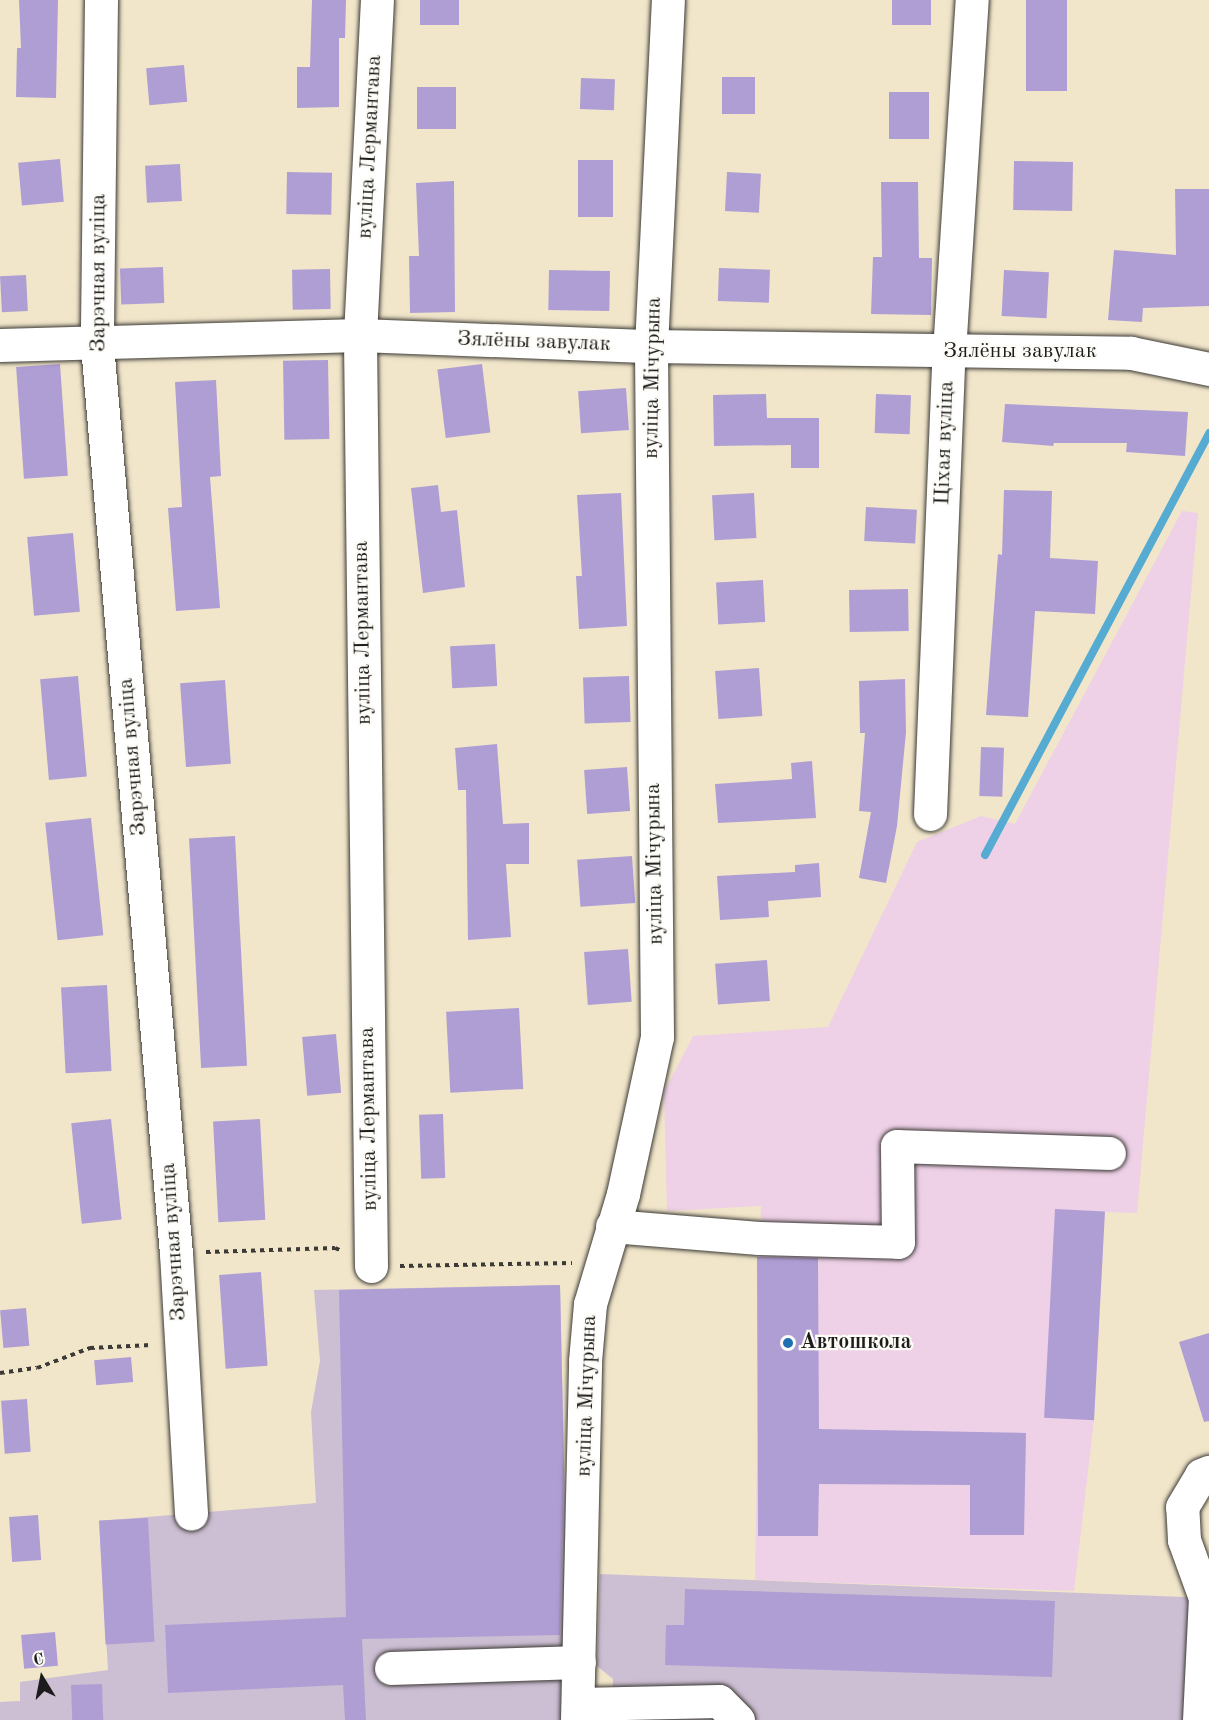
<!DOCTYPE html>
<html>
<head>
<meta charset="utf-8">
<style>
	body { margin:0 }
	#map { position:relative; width:1209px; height:1720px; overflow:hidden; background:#f1e6ca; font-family:"Old Standard TT",serif }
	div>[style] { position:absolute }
	.built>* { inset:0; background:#eed0e7 }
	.industrial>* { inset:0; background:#ccbed3 }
	.stream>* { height:8px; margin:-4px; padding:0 4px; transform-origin:4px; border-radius:4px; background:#55abd1 }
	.building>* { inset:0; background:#af9ed4; transform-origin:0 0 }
	.path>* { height:4px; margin-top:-2px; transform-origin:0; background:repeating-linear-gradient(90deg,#3c3a36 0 4.5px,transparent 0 9px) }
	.roads { filter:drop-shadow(0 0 2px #3c3a36) drop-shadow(0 0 2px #3c3a36) }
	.minor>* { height:33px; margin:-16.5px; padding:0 16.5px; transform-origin:16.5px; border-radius:16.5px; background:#fff }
	.dots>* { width:16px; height:16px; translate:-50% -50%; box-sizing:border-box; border:3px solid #fdfcf7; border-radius:50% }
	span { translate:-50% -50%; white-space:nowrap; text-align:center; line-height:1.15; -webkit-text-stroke:4.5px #fdfcf7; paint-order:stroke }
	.street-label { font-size:22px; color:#1c1c1c }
	.poi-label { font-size:22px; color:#1c1c1c; font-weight:700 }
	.left { translate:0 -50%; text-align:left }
	.north { position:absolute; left:12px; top:1648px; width:60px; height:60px; -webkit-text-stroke:4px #fdfcf7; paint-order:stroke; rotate:350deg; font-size:16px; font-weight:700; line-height:24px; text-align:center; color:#1c1c1c }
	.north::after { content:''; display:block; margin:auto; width:21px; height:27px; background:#1c1c1c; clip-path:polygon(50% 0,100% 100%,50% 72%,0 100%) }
</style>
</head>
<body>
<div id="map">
	<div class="built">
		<div style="clip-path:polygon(1182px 511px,1198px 513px,1137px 1213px,1105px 1212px,1094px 1420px,1074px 1591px,755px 1580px,761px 1206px,667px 1211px,664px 1092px,693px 1036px,828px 1027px,917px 842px,981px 816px,1015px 824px)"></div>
	</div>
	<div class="industrial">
		<div style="clip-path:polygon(560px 1285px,568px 1635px,565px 1720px,0 1720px,0 1702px,20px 1701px,20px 1682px,108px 1670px,99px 1521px,316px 1503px,311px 1412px,320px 1361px,314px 1290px)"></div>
		<div style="clip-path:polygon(600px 1574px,1209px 1598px,1209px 1720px,612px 1720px,613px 1679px,597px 1666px)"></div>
	</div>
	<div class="stream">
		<div style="left:985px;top:855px;width:478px;rotate:-62deg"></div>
	</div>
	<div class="building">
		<div style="clip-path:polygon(19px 0,58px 0,56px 98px,16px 97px,17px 48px,21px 48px)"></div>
		<div style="clip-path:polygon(312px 0,346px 0,345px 38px,339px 38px,339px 107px,297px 108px,297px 67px,310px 67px)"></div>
		<div style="left:420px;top:0;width:39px;height:25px"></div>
		<div style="left:892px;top:0;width:39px;height:25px"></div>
		<div style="left:1026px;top:0;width:41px;height:91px"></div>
		<div style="left:184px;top:65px;width:37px;height:38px;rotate:85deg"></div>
		<div style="left:722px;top:77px;width:33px;height:37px"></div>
		<div style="left:581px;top:78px;width:34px;height:31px;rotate:2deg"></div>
		<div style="left:417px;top:87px;width:39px;height:42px"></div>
		<div style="left:889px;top:92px;width:40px;height:47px"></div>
		<div style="left:60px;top:159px;width:43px;height:42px;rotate:85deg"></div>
		<div style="left:578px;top:160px;width:35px;height:57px"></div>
		<div style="left:1014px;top:161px;width:59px;height:49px;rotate:1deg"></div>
		<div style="left:180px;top:164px;width:37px;height:35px;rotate:87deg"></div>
		<div style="left:287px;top:172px;width:45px;height:42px;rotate:1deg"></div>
		<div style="left:727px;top:172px;width:34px;height:39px;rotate:3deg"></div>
		<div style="clip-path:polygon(454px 181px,455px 312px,410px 313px,409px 256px,419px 256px,416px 183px)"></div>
		<div style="clip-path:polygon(881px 182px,918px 182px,919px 258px,932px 258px,931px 315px,871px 314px,873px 257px,882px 257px)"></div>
		<div style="clip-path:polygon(1175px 189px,1209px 189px,1209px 306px,1143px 308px,1142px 322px,1108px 320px,1114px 250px,1176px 255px)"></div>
		<div style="left:163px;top:267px;width:36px;height:43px;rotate:88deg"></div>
		<div style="left:719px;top:268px;width:51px;height:33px;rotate:2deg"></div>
		<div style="left:330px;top:269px;width:40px;height:38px;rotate:89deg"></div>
		<div style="left:549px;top:270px;width:61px;height:40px;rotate:1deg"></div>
		<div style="left:1004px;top:270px;width:45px;height:46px;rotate:3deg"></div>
		<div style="left:26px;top:275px;width:36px;height:26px;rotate:87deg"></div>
		<div style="left:328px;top:360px;width:79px;height:45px;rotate:89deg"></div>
		<div style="left:60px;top:364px;width:112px;height:44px;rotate:86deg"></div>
		<div style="left:482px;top:364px;width:69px;height:45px;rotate:83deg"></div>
		<div style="clip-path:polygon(216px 380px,221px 476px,210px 477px,220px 608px,176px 611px,168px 508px,182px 507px,175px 382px)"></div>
		<div style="left:626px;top:388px;width:42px;height:48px;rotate:86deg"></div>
		<div style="clip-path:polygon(766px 394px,767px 418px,819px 418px,819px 468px,791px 468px,791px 445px,714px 446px,713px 395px)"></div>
		<div style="left:876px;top:394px;width:35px;height:39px;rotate:2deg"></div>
		<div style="clip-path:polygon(1005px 404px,1188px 412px,1185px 456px,1126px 452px,1127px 443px,1054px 443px,1053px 446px,1002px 442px)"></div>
		<div style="clip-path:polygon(438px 485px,441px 512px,457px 510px,465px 587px,423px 593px,411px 488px)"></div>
		<div style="clip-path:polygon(1004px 490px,1052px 491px,1050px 558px,1098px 561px,1095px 614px,1035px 611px,1028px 717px,986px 715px,998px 554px,1002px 555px)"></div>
		<div style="clip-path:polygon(621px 493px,627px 626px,579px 629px,576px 576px,582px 576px,577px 495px)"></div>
		<div style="left:754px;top:493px;width:45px;height:42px;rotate:87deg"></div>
		<div style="left:866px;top:507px;width:51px;height:34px;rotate:3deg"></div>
		<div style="left:73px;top:533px;width:79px;height:46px;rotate:85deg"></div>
		<div style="left:763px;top:580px;width:42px;height:47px;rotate:87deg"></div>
		<div style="left:908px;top:589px;width:42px;height:59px;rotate:89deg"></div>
		<div style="left:495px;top:644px;width:42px;height:45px;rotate:87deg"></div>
		<div style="left:759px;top:668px;width:48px;height:44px;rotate:86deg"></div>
		<div style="left:78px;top:676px;width:101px;height:38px;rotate:85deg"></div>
		<div style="left:629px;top:676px;width:46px;height:46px;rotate:88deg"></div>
		<div style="clip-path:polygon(905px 679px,906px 732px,897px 826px,886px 883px,859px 878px,871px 812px,859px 811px,865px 733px,860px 733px,859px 681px)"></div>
		<div style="left:225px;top:680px;width:84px;height:45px;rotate:86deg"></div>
		<div style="clip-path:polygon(497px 744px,503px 824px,529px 823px,529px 864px,506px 864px,511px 937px,468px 940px,466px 790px,458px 790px,455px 748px)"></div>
		<div style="left:981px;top:747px;width:23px;height:49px;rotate:2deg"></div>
		<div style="clip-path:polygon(812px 761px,816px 818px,718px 823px,715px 784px,792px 779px,791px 763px)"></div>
		<div style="left:627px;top:767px;width:44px;height:43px;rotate:86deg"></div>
		<div style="left:91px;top:818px;width:118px;height:46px;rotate:84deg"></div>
		<div style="left:235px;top:836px;width:230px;height:46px;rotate:87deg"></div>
		<div style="left:632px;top:856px;width:47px;height:55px;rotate:86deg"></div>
		<div style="clip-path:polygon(819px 863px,821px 897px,768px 901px,769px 917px,720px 920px,717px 876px,795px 872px,795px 865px)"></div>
		<div style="left:628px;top:949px;width:53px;height:44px;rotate:86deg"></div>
		<div style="left:767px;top:960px;width:41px;height:52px;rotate:86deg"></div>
		<div style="left:107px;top:985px;width:86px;height:46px;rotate:87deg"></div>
		<div style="left:519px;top:1008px;width:81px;height:73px;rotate:87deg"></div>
		<div style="left:336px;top:1034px;width:59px;height:34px;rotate:85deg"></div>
		<div style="left:443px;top:1114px;width:64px;height:24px;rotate:88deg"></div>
		<div style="left:111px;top:1119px;width:101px;height:40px;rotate:84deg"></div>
		<div style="left:260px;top:1119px;width:101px;height:47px;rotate:87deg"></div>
		<div style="left:1055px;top:1209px;width:50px;height:209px;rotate:3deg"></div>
		<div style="clip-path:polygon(757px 1257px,818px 1258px,819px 1429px,1026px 1433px,1024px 1535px,970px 1535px,970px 1485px,819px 1484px,818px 1536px,758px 1536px)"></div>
		<div style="left:261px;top:1272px;width:94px;height:42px;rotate:86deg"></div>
		<div style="clip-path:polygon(560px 1285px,564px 1469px,560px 1635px,362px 1639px,366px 1720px,345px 1720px,343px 1685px,168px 1693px,165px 1625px,346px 1617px,339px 1290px)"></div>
		<div style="left:26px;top:1308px;width:38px;height:26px;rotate:85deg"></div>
		<div style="clip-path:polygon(1209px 1333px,1209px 1421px,1204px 1422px,1179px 1342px)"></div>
		<div style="left:131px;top:1357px;width:25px;height:37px;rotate:85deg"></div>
		<div style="left:27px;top:1399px;width:53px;height:26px;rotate:86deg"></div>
		<div style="left:38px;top:1515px;width:45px;height:29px;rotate:86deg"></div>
		<div style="left:148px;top:1518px;width:124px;height:49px;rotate:87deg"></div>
		<div style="clip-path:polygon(685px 1589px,1055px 1601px,1052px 1677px,665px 1665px,666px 1625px,684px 1625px)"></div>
		<div style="left:55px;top:1632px;width:34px;height:34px;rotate:85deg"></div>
		<div style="left:102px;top:1684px;width:36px;height:31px;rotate:88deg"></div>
	</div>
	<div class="path">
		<div style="left:206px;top:1252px;width:129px;rotate:-1.8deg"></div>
		<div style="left:335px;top:1248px;width:8px;rotate:23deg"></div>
		<div style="left:400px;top:1266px;width:172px;rotate:-1deg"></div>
		<div style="left:0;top:1373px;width:37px;rotate:-8deg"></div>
		<div style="left:37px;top:1368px;width:57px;rotate:-20.7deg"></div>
		<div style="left:90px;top:1348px;width:61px;rotate:-2.8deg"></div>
	</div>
	<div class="roads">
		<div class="minor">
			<div style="left:101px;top:0;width:345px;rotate:90.7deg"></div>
			<div style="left:97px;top:345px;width:911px;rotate:85.03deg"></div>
			<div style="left:176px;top:1253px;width:261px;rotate:86.7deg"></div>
			<div style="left:0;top:345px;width:360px;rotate:-1.6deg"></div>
			<div style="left:360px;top:335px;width:291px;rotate:2.2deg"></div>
			<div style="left:651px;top:346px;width:480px;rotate:0.8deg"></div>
			<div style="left:1131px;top:353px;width:80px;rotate:11.6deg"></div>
			<div style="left:930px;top:814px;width:463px;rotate:-87.7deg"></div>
			<div style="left:949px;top:351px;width:352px;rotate:-86.3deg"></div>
			<div style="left:612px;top:1226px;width:147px;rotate:4.7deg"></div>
			<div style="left:759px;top:1238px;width:139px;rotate:1.6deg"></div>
			<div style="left:898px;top:1242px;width:96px;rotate:-90.6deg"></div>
			<div style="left:897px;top:1146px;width:212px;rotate:1.9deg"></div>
			<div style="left:371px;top:1266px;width:931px;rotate:-90.68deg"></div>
			<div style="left:360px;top:335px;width:335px;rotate:-87.1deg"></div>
			<div style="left:391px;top:1668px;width:188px;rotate:-1.8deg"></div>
			<div style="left:578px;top:1704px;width:141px;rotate:-1.2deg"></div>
			<div style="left:719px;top:1701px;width:27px;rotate:45deg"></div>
			<div style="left:577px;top:1720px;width:359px;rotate:-88.7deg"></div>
			<div style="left:585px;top:1361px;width:57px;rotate:-85deg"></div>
			<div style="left:590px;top:1304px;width:115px;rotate:-73.3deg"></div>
			<div style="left:623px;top:1194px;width:161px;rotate:-77.8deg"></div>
			<div style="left:657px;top:1037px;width:691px;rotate:-90.5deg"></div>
			<div style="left:651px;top:346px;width:346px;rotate:-87.2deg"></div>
			<div style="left:1199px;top:1720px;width:122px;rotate:-87.2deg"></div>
			<div style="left:1205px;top:1598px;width:62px;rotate:-109.9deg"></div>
			<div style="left:1184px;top:1540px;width:33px;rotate:-93deg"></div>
			<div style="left:1182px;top:1507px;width:37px;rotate:-59deg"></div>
			<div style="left:1201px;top:1475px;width:9px;rotate:-21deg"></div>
		</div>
	</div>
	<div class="dots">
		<div style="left:788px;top:1343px;background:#1f6fb2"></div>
	</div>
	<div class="street-label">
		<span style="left:370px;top:147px;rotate:-87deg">вуліца Лермантава</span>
		<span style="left:99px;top:273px;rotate:-90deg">Зарэчная вуліца</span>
		<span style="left:534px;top:342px;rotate:2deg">Зялёны завулак</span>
		<span style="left:1020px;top:352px">Зялёны завулак</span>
		<span style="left:653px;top:378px;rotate:-89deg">вуліца Мічурына</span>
		<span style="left:945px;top:443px;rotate:-88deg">Ціхая вуліца</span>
		<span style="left:363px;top:633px;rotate:-91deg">вуліца Лермантава</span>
		<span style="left:133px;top:757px;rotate:-95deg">Зарэчная вуліца</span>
		<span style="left:655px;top:864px;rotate:-91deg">вуліца Мічурына</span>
		<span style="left:369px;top:1119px;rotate:-91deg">вуліца Лермантава</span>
		<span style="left:174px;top:1242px;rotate:-94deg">Зарэчная вуліца</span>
		<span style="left:587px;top:1396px;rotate:-88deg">вуліца Мічурына</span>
	</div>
	<div class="poi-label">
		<span class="left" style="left:800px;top:1343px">Автошкола</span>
	</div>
	<div class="north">С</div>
</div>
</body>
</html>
